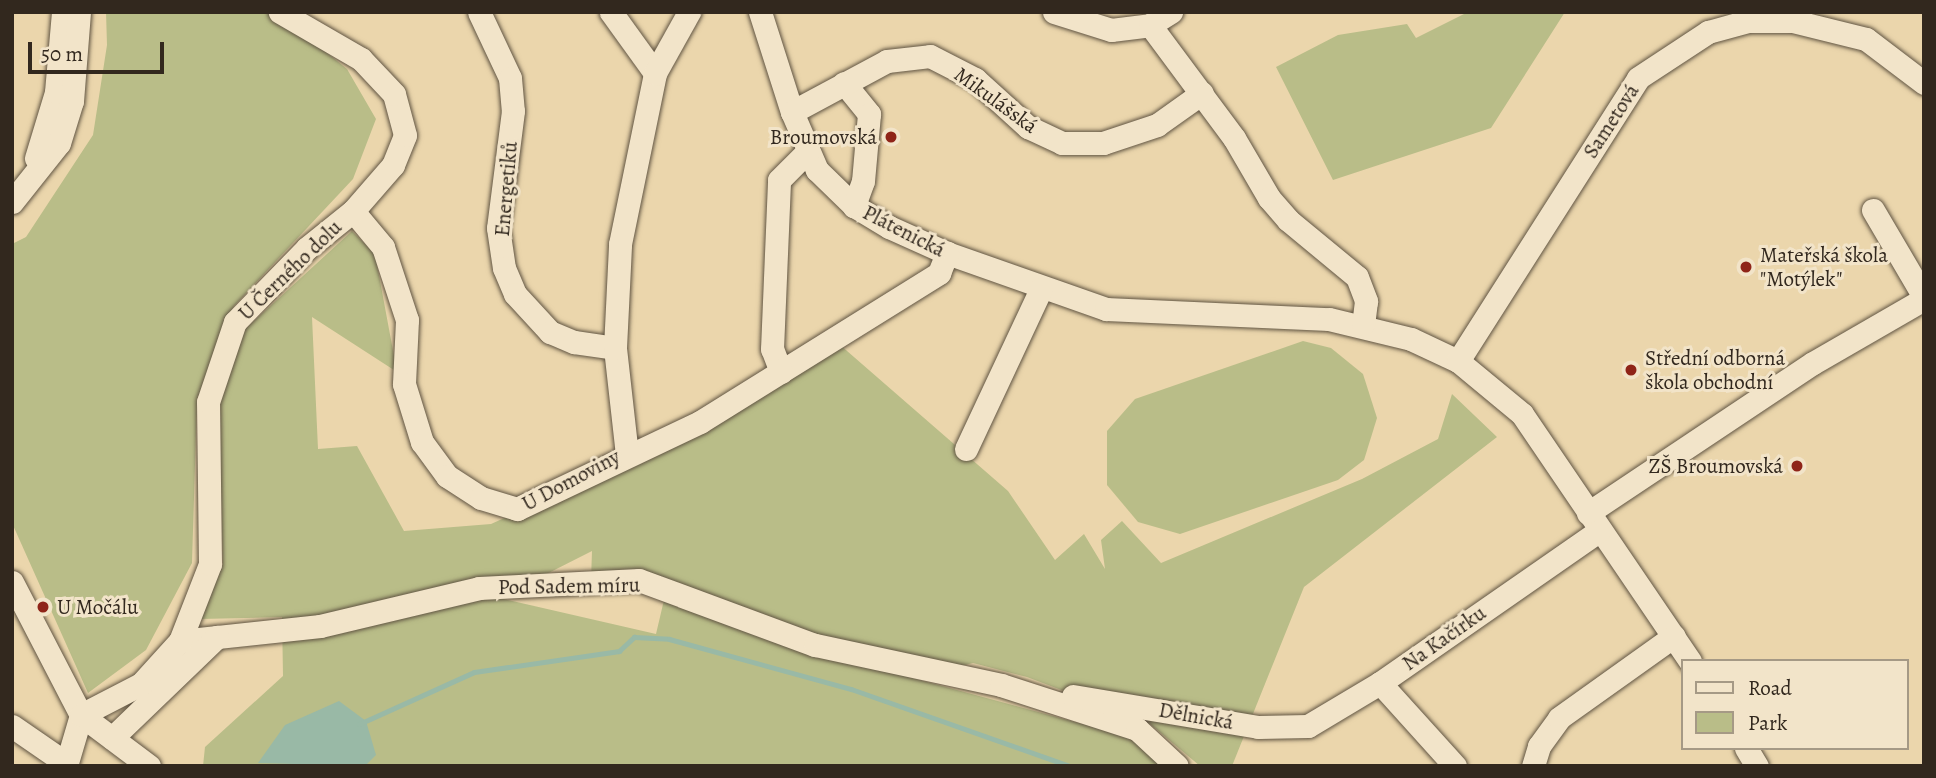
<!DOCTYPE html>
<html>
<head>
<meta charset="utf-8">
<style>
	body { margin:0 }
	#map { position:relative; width:1936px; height:778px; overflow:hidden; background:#ebd6ac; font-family:Alegreya,serif }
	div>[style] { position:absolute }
	.green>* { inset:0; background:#b9bd88 }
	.water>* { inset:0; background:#99b9a6 }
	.stream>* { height:5px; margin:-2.5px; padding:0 2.5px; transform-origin:2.5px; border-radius:2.5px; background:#99b9a6 }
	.roads { filter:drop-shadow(0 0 2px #605442) drop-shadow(0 0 2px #605442) }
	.minor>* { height:23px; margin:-11.5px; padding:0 11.5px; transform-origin:11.5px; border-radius:11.5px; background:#f2e4c9 }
	.dots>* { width:19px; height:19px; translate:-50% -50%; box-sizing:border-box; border:4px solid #f2e4c9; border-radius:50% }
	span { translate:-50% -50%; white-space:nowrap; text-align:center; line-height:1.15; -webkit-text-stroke:6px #f2e4c9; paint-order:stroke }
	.street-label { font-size:21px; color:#32281e }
	.poi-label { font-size:21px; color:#32281e }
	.right { translate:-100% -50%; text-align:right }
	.left { translate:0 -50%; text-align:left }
	.frame { position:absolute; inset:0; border:14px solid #32281e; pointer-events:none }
	.legend { position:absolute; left:1681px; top:659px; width:228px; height:91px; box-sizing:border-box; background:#f2e4c9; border:2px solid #a59985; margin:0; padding:9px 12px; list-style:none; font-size:21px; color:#32281e }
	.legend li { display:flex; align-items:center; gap:14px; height:35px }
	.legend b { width:35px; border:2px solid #a59985 }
	.scale { position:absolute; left:28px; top:42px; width:136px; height:32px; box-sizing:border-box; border:4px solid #32281e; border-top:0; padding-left:9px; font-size:21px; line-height:24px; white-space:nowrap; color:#32281e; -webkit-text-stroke:5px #f2e4c9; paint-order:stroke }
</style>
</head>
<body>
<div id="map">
	<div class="green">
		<div style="clip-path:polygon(106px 12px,276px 12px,347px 69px,376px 119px,353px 179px,234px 306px,197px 399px,192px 563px,146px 650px,88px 693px,12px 523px,12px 244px,26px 237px,93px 135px,107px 45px)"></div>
		<div style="clip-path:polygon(1468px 12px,1565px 12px,1491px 128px,1333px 180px,1276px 67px,1338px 35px,1407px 24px,1416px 38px)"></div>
		<div style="clip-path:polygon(352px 231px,375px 254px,397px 372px,312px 317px,318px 449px,357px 446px,404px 531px,491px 524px,604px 474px,839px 344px,1008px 491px,1055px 560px,1084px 534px,1105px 569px,1101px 540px,1122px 521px,1161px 563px,1362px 479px,1438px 439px,1452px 394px,1497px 437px,1304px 587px,1232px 766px,1200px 766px,1149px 723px,1027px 677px,973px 663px,953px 668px,816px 641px,719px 603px,591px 580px,592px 551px,499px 598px,656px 634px,664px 600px,794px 646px,1134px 738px,1168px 766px,203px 766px,205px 747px,283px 676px,282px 617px,200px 619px,223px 564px,218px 400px,243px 331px)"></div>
		<div style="clip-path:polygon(1303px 341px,1331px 348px,1363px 374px,1377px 418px,1364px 460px,1338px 480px,1180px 534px,1138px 522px,1107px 485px,1107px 431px,1135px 399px)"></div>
	</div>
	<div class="water">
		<div style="clip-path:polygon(339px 701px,366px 721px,376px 755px,365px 766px,258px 763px,285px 725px)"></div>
	</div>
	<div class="stream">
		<div style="left:359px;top:724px;width:126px;rotate:-24.3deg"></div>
		<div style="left:474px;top:672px;width:147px;rotate:-8.2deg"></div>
		<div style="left:619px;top:651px;width:21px;rotate:-43deg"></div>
		<div style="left:634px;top:637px;width:35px;rotate:3deg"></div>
		<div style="left:669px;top:639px;width:189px;rotate:15.4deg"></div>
		<div style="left:851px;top:689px;width:232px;rotate:19.4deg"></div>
	</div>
	<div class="roads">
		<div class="minor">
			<div style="left:479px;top:12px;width:73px;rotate:64.8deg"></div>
			<div style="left:510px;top:78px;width:33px;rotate:85deg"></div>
			<div style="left:513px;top:111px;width:118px;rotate:97.3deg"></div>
			<div style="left:498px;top:228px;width:40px;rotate:81.5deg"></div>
			<div style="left:504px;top:268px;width:28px;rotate:67deg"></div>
			<div style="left:515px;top:294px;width:52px;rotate:47.4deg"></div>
			<div style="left:550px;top:332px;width:26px;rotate:23deg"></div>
			<div style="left:574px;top:342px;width:41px;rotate:8.3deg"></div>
			<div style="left:611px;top:12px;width:75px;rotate:54.2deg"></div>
			<div style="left:760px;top:12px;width:105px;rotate:72.3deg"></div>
			<div style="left:792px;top:112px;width:63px;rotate:66.7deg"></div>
			<div style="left:817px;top:170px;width:52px;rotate:44.2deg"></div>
			<div style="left:854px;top:206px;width:41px;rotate:31deg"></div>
			<div style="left:889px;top:227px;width:64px;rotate:24.1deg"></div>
			<div style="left:947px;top:253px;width:169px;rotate:19.4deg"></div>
			<div style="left:1106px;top:309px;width:223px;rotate:2.6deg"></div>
			<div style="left:1329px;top:319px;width:84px;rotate:13.7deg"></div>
			<div style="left:1411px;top:339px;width:52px;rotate:25.1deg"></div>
			<div style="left:1458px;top:361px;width:83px;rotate:39.6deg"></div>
			<div style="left:1522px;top:414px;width:299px;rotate:55.8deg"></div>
			<div style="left:1054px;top:12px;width:60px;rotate:17.5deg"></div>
			<div style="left:1111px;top:30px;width:39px;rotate:-7deg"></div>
			<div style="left:1150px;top:25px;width:25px;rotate:-32deg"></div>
			<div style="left:1150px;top:25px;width:141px;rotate:53.4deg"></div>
			<div style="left:1234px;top:138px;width:69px;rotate:59.7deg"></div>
			<div style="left:1269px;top:198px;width:29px;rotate:49deg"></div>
			<div style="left:1288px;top:220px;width:89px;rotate:39.6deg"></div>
			<div style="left:1357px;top:277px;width:26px;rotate:69deg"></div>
			<div style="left:1366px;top:301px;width:23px;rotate:97deg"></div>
			<div style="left:844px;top:83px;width:40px;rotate:51deg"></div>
			<div style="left:869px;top:114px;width:67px;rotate:95.1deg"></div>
			<div style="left:863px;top:181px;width:27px;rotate:110deg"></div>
			<div style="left:792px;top:112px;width:108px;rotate:-28.2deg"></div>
			<div style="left:887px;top:61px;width:43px;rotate:-6.6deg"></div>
			<div style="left:930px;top:56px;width:51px;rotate:27.1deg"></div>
			<div style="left:975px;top:79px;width:72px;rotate:42.2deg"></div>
			<div style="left:1028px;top:127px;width:38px;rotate:25deg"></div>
			<div style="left:1062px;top:143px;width:41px"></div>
			<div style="left:1103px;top:143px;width:57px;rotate:-18.4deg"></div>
			<div style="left:1157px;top:125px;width:55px;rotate:-35.4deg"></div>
			<div style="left:36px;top:158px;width:69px;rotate:-73.1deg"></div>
			<div style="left:56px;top:92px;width:80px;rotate:-85deg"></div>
			<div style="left:12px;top:202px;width:75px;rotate:-51.5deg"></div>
			<div style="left:59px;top:143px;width:44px;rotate:-72.8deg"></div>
			<div style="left:72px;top:101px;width:89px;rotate:-85.5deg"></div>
			<div style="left:1873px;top:210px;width:101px;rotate:59.6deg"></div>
			<div style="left:353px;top:211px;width:47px;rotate:50.2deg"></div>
			<div style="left:383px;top:247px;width:77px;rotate:71.8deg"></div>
			<div style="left:407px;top:320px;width:64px;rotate:92.7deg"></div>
			<div style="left:404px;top:384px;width:61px;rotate:72.8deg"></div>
			<div style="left:422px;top:442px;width:42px;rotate:53.7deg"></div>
			<div style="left:447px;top:476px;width:40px;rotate:32.9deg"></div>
			<div style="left:481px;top:498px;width:38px;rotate:17deg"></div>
			<div style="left:517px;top:509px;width:203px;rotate:-25.4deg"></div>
			<div style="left:700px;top:422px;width:282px;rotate:-31.9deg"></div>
			<div style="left:939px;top:273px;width:22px;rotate:-68deg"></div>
			<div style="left:1458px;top:361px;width:335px;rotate:-57.5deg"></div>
			<div style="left:1638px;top:78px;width:84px;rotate:-33.3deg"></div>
			<div style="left:1708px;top:32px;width:41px;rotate:-15.4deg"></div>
			<div style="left:1748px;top:21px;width:45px"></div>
			<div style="left:1793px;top:21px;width:75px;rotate:13.9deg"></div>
			<div style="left:1866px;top:39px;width:73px;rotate:37.2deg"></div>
			<div style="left:781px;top:372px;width:25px;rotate:-111deg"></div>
			<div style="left:772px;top:349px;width:169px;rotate:-87.6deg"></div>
			<div style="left:779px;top:180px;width:40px;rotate:-45deg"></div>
			<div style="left:966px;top:449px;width:177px;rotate:-64.9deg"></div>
			<div style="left:627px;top:455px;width:108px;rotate:-96.4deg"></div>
			<div style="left:615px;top:348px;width:104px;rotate:-87.2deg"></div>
			<div style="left:620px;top:244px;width:175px;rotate:-78.4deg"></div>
			<div style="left:655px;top:73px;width:70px;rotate:-60.9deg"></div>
			<div style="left:1588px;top:513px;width:270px;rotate:-33.7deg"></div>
			<div style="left:1813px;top:363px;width:128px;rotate:-30deg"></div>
			<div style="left:12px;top:582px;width:150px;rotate:62.6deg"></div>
			<div style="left:81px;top:715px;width:53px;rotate:106.4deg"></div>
			<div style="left:180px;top:641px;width:141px;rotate:-6.1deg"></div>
			<div style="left:320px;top:626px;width:163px;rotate:-13.4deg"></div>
			<div style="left:479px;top:588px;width:160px;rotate:-2.9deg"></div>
			<div style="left:639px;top:580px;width:188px;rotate:20.3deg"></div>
			<div style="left:815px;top:645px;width:190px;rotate:12.1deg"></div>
			<div style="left:1001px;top:685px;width:143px;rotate:17.9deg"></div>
			<div style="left:1137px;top:729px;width:54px;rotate:42.8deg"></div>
			<div style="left:1073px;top:696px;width:188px;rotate:9.5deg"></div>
			<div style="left:1258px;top:727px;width:50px;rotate:-1.1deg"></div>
			<div style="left:1308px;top:726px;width:84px;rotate:-30.8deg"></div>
			<div style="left:12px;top:726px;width:67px;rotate:34.6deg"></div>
			<div style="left:112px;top:738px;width:146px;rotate:-43.9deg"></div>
			<div style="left:1746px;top:748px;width:21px;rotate:59deg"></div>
			<div style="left:149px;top:766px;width:85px;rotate:-143.1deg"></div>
			<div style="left:81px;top:715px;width:68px;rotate:-27.3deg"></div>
			<div style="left:141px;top:684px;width:58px;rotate:-47.8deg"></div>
			<div style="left:180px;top:641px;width:83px;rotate:-68.7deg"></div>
			<div style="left:210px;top:564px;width:162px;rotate:-90.7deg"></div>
			<div style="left:208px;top:402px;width:84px;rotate:-71.4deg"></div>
			<div style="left:235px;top:322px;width:103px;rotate:-45.8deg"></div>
			<div style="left:307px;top:248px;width:59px;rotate:-38.8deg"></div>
			<div style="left:353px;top:211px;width:61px;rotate:-49deg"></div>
			<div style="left:393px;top:165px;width:32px;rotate:-68deg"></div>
			<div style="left:405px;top:135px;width:42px;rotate:-105deg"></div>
			<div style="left:394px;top:94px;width:48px;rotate:-133.3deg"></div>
			<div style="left:361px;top:59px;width:94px;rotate:-149.9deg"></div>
			<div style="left:1455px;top:766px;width:112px;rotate:-132.1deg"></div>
			<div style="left:1380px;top:683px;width:267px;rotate:-34.8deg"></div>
			<div style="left:1533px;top:766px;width:21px;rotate:-73deg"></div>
			<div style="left:1539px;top:746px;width:34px;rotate:-54deg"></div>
			<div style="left:1559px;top:718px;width:141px;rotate:-35.5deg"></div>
		</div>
	</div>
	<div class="dots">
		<div style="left:891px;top:137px;background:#8f2418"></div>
		<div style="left:1746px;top:267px;background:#8f2418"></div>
		<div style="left:1631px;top:370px;background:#8f2418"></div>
		<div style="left:1797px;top:466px;background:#8f2418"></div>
		<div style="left:43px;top:607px;background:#8f2418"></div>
	</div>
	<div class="street-label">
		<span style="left:996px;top:100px;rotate:36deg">Mikulášská</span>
		<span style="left:1611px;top:121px;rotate:-57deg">Sametová</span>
		<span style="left:506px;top:189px;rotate:-85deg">Energetiků</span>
		<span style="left:904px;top:231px;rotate:27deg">Plátenická</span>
		<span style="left:290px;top:270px;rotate:-44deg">U Černého dolu</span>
		<span style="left:571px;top:480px;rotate:-28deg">U Domoviny</span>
		<span style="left:569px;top:586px;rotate:-1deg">Pod Sadem míru</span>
		<span style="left:1444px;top:638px;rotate:-35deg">Na Kačírku</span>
		<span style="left:1196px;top:716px;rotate:10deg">Dělnická</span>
	</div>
	<div class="poi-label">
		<span class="right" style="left:877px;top:137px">Broumovská</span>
		<span class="left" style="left:1760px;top:267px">Mateřská škola<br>"Motýlek"</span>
		<span class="left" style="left:1645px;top:370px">Střední odborná<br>škola obchodní</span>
		<span class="right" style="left:1783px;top:466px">ZŠ Broumovská</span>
		<span class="left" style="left:57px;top:607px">U Močálu</span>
	</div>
	<div class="frame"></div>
	<ul class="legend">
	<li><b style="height:9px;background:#f2e4c9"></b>Road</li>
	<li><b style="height:19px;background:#b9bd88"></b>Park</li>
	</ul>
	<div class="scale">50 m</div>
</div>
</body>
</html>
